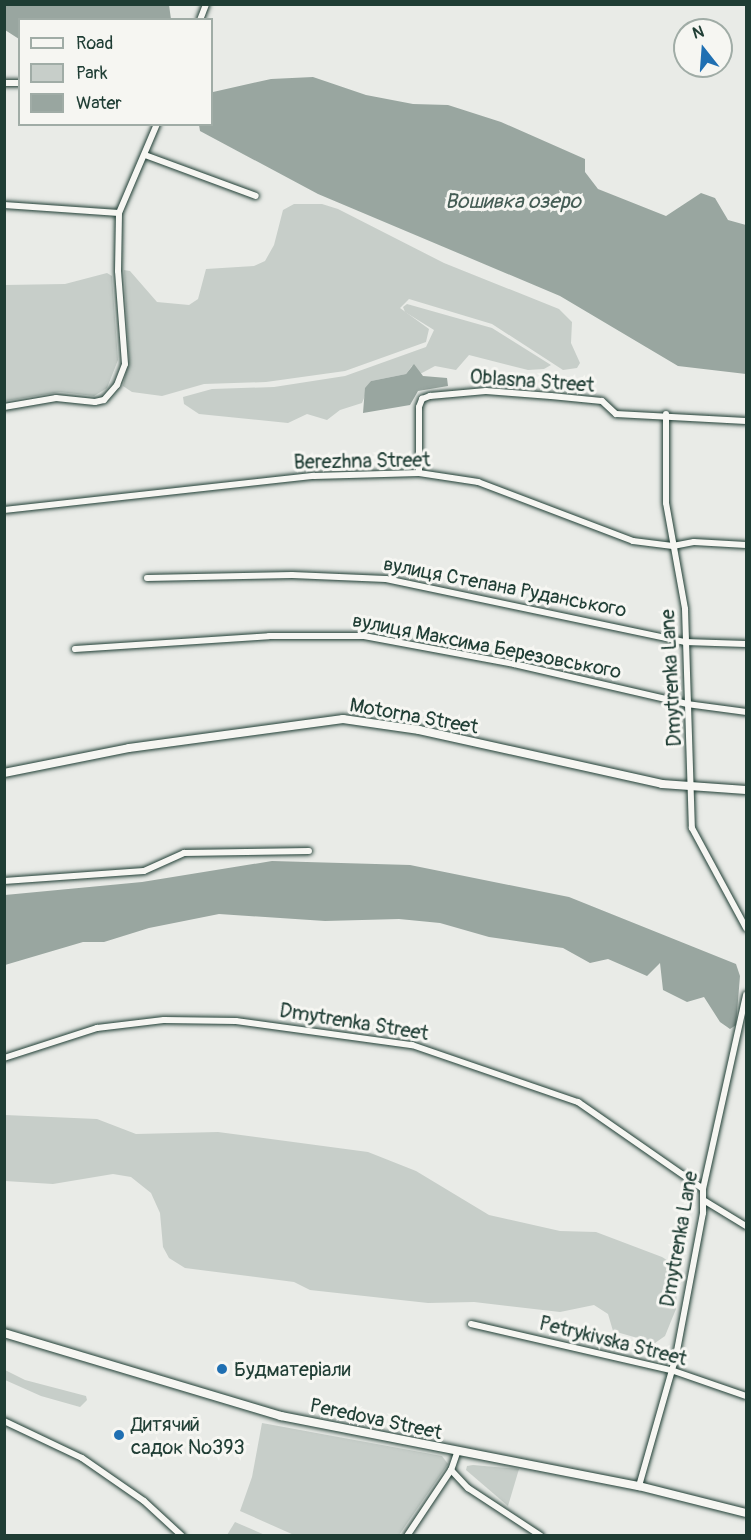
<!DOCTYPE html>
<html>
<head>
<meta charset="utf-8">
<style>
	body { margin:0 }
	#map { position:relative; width:751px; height:1540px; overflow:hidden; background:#e9ebe7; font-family:Pangolin,sans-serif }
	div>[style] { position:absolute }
	.green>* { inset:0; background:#c7cec9 }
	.water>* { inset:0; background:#99a6a0 }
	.roads { filter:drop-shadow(0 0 2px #1f3d34) drop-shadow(0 0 2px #1f3d34) }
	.street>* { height:6px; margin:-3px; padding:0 3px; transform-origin:3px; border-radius:3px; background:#f6f6f2 }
	.secondary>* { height:8px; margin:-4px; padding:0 4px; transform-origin:4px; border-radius:4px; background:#f6f6f2 }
	.dots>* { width:16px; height:16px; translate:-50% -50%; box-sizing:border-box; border:3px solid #f6f6f2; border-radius:50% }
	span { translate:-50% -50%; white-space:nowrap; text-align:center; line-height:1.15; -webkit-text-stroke:6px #f6f6f2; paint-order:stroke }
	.street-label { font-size:20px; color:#1f3d34 }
	.poi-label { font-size:20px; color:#1f3d34 }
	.left { translate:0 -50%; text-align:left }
	.water-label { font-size:21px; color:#445c54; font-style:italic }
	.frame { position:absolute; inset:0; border:6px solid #1f3d34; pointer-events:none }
	.legend { position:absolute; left:18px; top:18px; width:195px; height:108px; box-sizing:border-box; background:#f6f6f2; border:2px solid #a0aca6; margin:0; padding:8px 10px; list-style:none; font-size:18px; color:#1f3d34 }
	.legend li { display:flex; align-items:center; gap:12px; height:30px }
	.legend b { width:30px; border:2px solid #a0aca6 }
	.north { position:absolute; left:673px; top:18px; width:60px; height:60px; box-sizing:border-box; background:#f6f6f2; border:2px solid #a0aca6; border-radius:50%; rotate:343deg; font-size:16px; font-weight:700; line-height:24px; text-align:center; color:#1f3d34 }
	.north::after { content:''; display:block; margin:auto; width:21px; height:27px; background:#1f6fb2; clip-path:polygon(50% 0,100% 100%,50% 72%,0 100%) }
</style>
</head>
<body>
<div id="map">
	<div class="green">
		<div style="clip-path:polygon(294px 204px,322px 204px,338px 209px,444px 263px,559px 309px,572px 322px,571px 343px,580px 363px,577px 368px,563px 370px,492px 324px,409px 299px,400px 308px,429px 329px,426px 342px,345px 371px,266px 382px,204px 384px,162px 396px,132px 392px,123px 386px,129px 359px,124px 270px,130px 271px,157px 302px,189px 305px,198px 299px,206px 269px,254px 266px,265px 261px,274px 245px,283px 210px)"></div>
		<div style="clip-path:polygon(107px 273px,112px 276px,118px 360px,107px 388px,94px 396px,60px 392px,5px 401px,5px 285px,65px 284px)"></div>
		<div style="clip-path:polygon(407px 304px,492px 328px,551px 365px,544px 369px,528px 370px,469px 355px,456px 370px,435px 366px,420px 374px,412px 366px,406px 374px,371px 381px,362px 403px,340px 410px,327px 420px,307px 414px,288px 423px,199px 414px,184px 404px,183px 397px,212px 389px,274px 387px,345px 376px,426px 347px,434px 330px,405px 312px,403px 307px)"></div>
		<div style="clip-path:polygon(5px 1115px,97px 1119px,136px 1134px,218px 1132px,368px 1152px,416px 1171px,489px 1215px,560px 1231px,596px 1232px,662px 1257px,678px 1267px,676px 1309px,665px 1336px,655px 1343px,613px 1331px,608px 1314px,594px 1305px,560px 1312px,474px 1302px,428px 1303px,310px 1290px,294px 1282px,185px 1268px,169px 1258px,163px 1247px,160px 1213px,151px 1193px,131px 1177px,113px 1174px,53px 1184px,5px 1181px)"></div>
		<div style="clip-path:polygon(5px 1370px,25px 1380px,86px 1396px,87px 1400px,80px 1407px,41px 1396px,5px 1380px)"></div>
		<div style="clip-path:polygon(262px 1423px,442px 1456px,448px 1464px,399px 1535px,294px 1535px,240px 1511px,252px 1477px)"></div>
		<div style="clip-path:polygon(473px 1465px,519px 1469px,508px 1506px,466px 1470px,467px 1466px)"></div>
		<div style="clip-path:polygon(235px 1522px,265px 1535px,227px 1535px)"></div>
	</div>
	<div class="water">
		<div style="clip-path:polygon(5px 4px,169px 5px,171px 19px,20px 20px,19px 39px,5px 30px)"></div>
		<div style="clip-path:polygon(313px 77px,366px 95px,413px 104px,448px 105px,501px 122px,585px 159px,585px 172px,598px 189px,666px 216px,701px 193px,715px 198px,728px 220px,746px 225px,746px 374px,678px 366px,560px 296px,318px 194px,200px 131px,199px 125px,212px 124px,213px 92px,271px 79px)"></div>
		<div style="clip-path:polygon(414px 364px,423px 376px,447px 378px,448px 386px,418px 391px,410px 405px,363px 413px,365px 388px,371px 381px,406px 374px)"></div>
		<div style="clip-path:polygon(272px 861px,410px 865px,569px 897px,736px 964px,740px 976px,736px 1025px,730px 1029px,720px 1022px,704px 997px,687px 1002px,663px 990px,660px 963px,647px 976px,608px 959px,590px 963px,563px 948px,489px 937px,440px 923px,399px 919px,325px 921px,219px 914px,149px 928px,104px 942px,83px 942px,5px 965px,5px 895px,142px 882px)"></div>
	</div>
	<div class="roads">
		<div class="street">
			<div style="left:200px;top:20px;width:17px;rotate:-69deg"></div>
			<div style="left:4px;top:83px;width:16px"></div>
			<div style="left:145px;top:155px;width:118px;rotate:20.3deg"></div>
			<div style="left:4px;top:205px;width:115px;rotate:4deg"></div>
			<div style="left:4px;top:407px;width:53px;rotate:-9.8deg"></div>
			<div style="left:56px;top:398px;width:39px;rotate:6deg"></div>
			<div style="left:95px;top:402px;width:9px;rotate:-13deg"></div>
			<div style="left:104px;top:400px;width:20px;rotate:-49deg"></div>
			<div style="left:117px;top:385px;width:22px;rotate:-69deg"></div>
			<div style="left:125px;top:364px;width:93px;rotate:-94.3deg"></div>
			<div style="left:118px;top:271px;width:58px;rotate:-89deg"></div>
			<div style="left:119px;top:213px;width:97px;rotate:-66.9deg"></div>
			<div style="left:666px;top:414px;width:89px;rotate:90deg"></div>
			<div style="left:666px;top:503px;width:108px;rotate:79.8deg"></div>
			<div style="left:685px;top:609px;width:219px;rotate:88.2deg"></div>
			<div style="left:692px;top:828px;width:114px;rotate:61.6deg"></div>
			<div style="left:419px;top:473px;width:66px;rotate:-90deg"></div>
			<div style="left:419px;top:407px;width:9px;rotate:-69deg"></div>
			<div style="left:422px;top:399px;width:9px;rotate:-21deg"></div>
			<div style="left:430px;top:396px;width:56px;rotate:-5.1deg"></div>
			<div style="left:486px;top:391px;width:65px;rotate:4.4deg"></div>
			<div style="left:551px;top:396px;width:51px;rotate:5.6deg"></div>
			<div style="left:602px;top:401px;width:19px;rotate:43deg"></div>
			<div style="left:616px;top:414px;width:130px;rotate:3.1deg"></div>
			<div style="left:4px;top:510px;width:312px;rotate:-6.3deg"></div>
			<div style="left:314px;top:476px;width:105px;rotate:-1.6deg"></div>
			<div style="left:419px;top:473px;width:60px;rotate:8.7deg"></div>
			<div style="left:478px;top:482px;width:166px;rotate:20.8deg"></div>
			<div style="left:633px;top:541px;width:40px;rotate:7.1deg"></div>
			<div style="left:673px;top:546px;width:21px;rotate:-11deg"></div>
			<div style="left:694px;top:542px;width:52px;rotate:3.3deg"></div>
			<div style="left:147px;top:578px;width:145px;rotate:-1.2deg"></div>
			<div style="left:292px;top:575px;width:94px;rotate:2.4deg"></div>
			<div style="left:386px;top:579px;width:306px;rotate:11.9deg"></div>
			<div style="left:685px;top:642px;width:61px;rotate:1.9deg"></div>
			<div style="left:75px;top:649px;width:194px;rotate:-3.8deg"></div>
			<div style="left:269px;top:636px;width:95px"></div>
			<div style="left:364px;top:636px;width:153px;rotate:10.6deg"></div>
			<div style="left:514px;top:664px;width:178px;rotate:13deg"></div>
			<div style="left:687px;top:704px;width:60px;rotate:7.7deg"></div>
			<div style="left:4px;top:881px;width:140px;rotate:-4.1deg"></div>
			<div style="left:144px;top:871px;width:44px;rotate:-24.2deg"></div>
			<div style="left:184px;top:853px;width:125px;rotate:-0.9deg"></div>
			<div style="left:4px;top:1058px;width:98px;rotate:-17.9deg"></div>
			<div style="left:97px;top:1028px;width:67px;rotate:-6.8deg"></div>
			<div style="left:164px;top:1020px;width:72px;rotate:0.8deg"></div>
			<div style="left:236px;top:1021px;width:178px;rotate:7.8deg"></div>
			<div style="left:412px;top:1045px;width:176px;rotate:19deg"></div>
			<div style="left:578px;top:1102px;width:152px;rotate:34.8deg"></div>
			<div style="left:705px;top:1201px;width:48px;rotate:31.4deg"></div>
			<div style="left:471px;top:1324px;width:205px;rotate:13deg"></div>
			<div style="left:671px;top:1370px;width:79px;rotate:19.1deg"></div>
			<div style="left:4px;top:1421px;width:86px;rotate:25.4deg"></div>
			<div style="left:82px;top:1458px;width:75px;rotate:34.7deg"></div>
			<div style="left:144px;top:1501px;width:52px;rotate:42.6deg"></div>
			<div style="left:457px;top:1453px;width:18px;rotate:109deg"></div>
			<div style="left:451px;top:1470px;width:25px;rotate:47deg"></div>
			<div style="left:468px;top:1488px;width:87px;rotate:33.3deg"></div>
			<div style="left:639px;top:1486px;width:135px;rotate:-74.1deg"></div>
			<div style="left:676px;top:1356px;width:146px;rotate:-79.3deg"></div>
			<div style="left:703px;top:1213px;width:24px;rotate:-90deg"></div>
			<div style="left:703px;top:1189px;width:199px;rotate:-77.5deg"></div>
			<div style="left:407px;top:1536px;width:79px;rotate:-56.3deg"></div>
		</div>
		<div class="secondary">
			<div style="left:4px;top:773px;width:127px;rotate:-11.3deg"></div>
			<div style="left:129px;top:748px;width:216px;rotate:-7.7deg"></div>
			<div style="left:343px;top:719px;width:77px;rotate:8.2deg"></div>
			<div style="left:419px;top:730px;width:249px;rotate:12.5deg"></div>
			<div style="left:662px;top:784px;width:84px;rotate:4.1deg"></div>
			<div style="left:4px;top:1333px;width:289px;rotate:16.7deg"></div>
			<div style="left:281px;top:1416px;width:365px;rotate:11.1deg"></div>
			<div style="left:639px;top:1486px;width:110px;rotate:14.2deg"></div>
		</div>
	</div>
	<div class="dots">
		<div style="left:222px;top:1369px;background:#1f6fb2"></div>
		<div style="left:119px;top:1435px;background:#1f6fb2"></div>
	</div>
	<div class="street-label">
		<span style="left:532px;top:381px;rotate:4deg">Oblasna Street</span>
		<span style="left:362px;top:461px;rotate:-1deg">Berezhna Street</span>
		<span style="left:505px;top:587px;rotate:11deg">вулиця Степана Руданського</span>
		<span style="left:487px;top:646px;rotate:11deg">вулиця Максима Березовського</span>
		<span style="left:671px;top:678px;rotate:-93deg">Dmytrenka Lane</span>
		<span style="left:414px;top:716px;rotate:10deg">Motorna Street</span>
		<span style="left:354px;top:1022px;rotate:9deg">Dmytrenka Street</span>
		<span style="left:679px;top:1239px;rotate:-80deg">Dmytrenka Lane</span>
		<span style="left:613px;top:1341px;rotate:14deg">Petrykivska Street</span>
		<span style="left:376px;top:1419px;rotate:12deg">Peredova Street</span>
	</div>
	<div class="poi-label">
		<span class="left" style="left:234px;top:1369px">Будматеріали</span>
		<span class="left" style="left:131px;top:1436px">Дитячий<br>садок №393</span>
	</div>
	<div class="water-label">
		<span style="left:513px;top:202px">Вошивка озеро</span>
	</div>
	<div class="frame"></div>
	<ul class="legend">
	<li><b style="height:8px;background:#f6f6f2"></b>Road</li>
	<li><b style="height:16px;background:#c7cec9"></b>Park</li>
	<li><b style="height:16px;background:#99a6a0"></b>Water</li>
	</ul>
	<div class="north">N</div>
</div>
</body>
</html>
